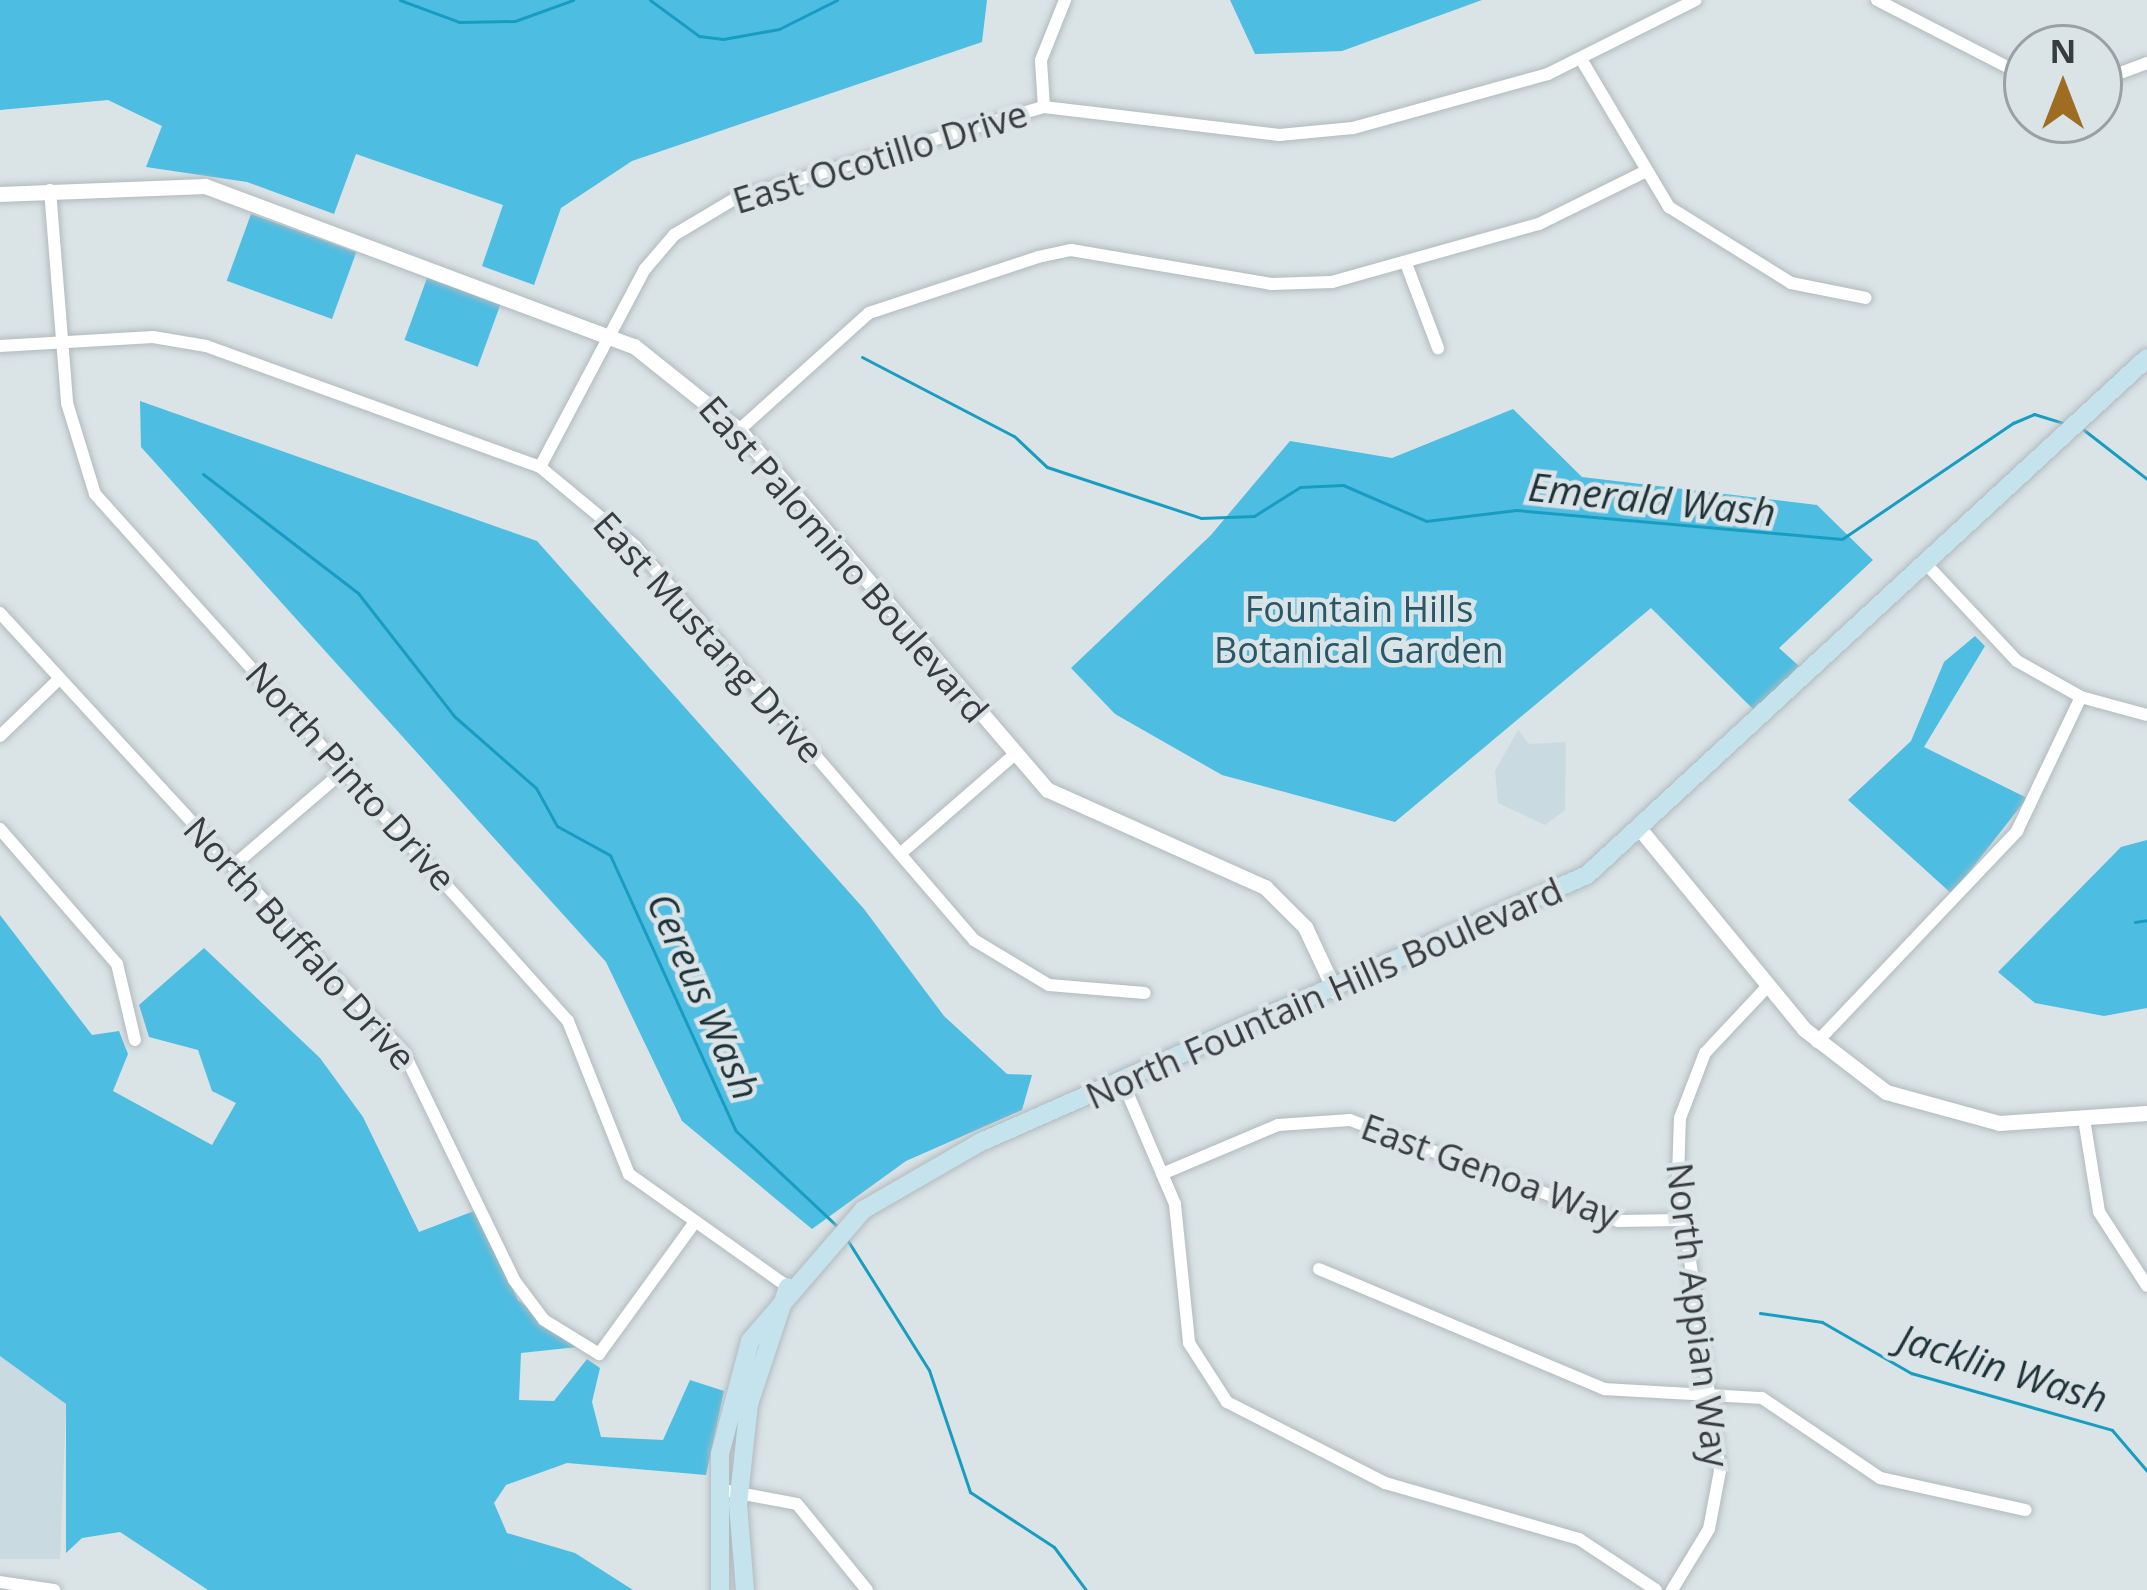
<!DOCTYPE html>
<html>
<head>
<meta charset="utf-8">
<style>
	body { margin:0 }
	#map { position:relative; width:2147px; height:1590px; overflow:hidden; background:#dae3e6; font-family:"Open Sans",sans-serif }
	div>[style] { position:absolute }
	.built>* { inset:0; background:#c9dae1 }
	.green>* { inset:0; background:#4ebde2; transform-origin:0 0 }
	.stream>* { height:3px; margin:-1.5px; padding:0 1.5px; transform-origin:1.5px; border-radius:1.5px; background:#179dc2 }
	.roads { filter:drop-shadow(0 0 3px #b1babd) drop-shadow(0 0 3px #b1babd) }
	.minor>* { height:12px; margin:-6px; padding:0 6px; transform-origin:6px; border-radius:6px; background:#fff }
	.tertiary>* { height:15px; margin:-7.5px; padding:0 7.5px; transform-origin:7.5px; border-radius:7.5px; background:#fff }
	.secondary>* { height:18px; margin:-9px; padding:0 9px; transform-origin:9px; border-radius:9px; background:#c5e3ed }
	span { translate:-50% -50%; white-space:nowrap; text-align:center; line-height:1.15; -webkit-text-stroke:9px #dae3e6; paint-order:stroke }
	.street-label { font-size:36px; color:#393c3e }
	.park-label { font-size:36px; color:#275768 }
	.water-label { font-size:39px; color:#1d3139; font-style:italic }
	.north { position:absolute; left:2003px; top:24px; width:120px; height:120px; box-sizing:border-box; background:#dae3e6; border:3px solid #9aa0a3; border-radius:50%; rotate:0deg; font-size:33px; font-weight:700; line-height:48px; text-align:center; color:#393c3e }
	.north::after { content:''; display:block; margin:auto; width:42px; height:54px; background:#9e6d21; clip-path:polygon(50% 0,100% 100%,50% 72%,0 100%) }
</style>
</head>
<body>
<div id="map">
	<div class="built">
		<div style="clip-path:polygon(1518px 730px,1529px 744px,1566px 742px,1565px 810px,1545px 825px,1498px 803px,1495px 771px)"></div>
		<div style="clip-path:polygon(0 1356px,66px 1404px,60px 1559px,0 1559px)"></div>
	</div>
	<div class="green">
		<div style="clip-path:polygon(0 0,987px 0,982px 42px,632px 161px,561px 208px,534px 285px,482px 266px,503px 205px,356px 154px,334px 214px,247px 182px,146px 167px,162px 126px,108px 100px,0 110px)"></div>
		<div style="clip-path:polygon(1230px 0,1482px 0,1342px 51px,1255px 54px)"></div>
		<div style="left:251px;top:214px;width:112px;height:71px;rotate:20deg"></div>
		<div style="left:427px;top:278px;width:78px;height:66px;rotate:20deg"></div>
		<div style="clip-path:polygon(140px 401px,537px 541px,864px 909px,944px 1016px,1007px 1074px,1032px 1075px,1022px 1110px,906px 1161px,812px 1229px,682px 1121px,606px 962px,141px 447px)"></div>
		<div style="clip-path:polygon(1513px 409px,1582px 477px,1817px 505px,1873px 560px,1779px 648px,1799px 666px,1754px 710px,1651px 608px,1395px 822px,1222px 775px,1115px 714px,1071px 668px,1211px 535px,1290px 441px,1392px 458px)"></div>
		<div style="clip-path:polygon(1975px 636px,1985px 646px,1924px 747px,2027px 798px,1952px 894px,1848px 800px,1911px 741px,1944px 662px)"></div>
		<div style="clip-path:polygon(2147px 840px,2147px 1008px,2104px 1016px,2035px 1003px,1998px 972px,2121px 847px)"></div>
		<div style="clip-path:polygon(0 915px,92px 1035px,119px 1031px,128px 1054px,113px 1091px,212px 1145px,236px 1103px,212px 1091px,198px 1050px,149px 1037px,139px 1005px,204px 948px,320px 1058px,363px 1117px,419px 1232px,474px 1211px,518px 1300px,577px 1347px,521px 1353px,519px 1400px,554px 1401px,587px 1359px,600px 1368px,592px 1402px,601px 1437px,663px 1440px,690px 1380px,724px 1391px,706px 1475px,567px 1463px,506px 1485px,494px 1503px,507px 1533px,575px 1553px,633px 1590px,208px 1590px,120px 1532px,82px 1538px,66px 1553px,66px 1404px,0 1356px)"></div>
	</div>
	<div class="stream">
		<div style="left:400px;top:0;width:63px;rotate:20.4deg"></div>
		<div style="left:459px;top:22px;width:56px;rotate:-1deg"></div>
		<div style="left:515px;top:21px;width:62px;rotate:-19.9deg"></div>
		<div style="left:650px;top:0;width:61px;rotate:36.3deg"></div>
		<div style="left:699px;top:36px;width:24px;rotate:7deg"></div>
		<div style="left:723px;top:39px;width:57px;rotate:-10.1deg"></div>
		<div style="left:779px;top:29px;width:65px;rotate:-26.6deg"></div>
		<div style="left:862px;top:357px;width:171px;rotate:27.5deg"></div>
		<div style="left:1014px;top:436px;width:45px;rotate:43.2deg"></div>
		<div style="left:1047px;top:467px;width:162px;rotate:18.3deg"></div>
		<div style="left:1201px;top:518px;width:53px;rotate:-2.2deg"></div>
		<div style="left:1254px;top:516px;width:54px;rotate:-32.2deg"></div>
		<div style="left:1300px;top:487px;width:43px;rotate:-2.7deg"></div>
		<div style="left:1343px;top:485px;width:90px;rotate:23.4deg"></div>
		<div style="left:1426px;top:521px;width:91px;rotate:-7deg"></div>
		<div style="left:1516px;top:510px;width:327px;rotate:5.1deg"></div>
		<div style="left:1842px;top:539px;width:207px;rotate:-34.2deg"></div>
		<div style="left:2013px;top:423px;width:23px;rotate:-23deg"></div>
		<div style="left:2034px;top:414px;width:31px;rotate:17deg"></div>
		<div style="left:2084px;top:430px;width:80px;rotate:37.9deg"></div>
		<div style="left:203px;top:474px;width:195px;rotate:37.5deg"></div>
		<div style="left:358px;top:593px;width:156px;rotate:52deg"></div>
		<div style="left:454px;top:716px;width:109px;rotate:41.3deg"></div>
		<div style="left:536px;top:788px;width:43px;rotate:61.1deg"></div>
		<div style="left:557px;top:826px;width:60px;rotate:28.7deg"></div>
		<div style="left:610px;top:855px;width:303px;rotate:65.5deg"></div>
		<div style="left:736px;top:1131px;width:141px;rotate:43.3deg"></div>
		<div style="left:2135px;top:922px;width:12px;rotate:-9deg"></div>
		<div style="left:848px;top:1241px;width:152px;rotate:57.9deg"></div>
		<div style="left:929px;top:1370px;width:129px;rotate:71.4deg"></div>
		<div style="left:970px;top:1492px;width:100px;rotate:33.2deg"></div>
		<div style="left:1054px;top:1547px;width:54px;rotate:53.3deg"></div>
		<div style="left:1760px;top:1313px;width:63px;rotate:8.3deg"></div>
		<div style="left:1822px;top:1322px;width:103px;rotate:29.8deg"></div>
		<div style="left:1911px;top:1373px;width:209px;rotate:15.8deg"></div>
		<div style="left:2112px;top:1430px;width:54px;rotate:49.5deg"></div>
	</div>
	<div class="roads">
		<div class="minor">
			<div style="left:1877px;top:0;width:169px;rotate:27.2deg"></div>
			<div style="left:1581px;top:59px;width:172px;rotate:59.3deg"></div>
			<div style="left:1669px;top:207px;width:144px;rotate:31.9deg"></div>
			<div style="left:1791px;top:283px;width:76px;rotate:11.3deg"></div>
			<div style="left:2099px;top:81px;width:51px;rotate:-20.6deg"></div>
			<div style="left:1044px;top:107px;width:47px;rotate:-93.7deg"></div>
			<div style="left:1041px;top:60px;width:65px;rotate:-68.2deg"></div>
			<div style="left:50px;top:190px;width:214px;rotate:85.4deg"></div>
			<div style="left:67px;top:403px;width:95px;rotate:72.9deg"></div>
			<div style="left:95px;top:494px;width:708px;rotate:48.09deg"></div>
			<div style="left:568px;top:1021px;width:165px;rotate:68.3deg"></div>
			<div style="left:629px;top:1174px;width:195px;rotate:35.4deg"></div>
			<div style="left:1407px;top:266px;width:88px;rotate:69.3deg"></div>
			<div style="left:0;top:346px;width:153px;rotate:-3.4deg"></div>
			<div style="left:153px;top:337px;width:54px;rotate:9.6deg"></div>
			<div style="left:206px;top:346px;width:355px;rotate:19.9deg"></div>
			<div style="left:540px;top:467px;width:124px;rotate:39.7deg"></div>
			<div style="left:635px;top:546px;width:520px;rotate:49.29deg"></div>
			<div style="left:974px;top:940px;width:87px;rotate:31deg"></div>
			<div style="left:1049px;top:985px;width:96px;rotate:4.8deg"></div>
			<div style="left:739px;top:430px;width:175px;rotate:-42deg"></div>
			<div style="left:869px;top:313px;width:178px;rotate:-18.3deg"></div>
			<div style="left:1038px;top:257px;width:34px;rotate:-12deg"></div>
			<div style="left:1071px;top:250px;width:203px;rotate:9.6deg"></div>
			<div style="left:1271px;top:284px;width:61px;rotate:-1.9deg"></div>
			<div style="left:1332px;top:282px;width:215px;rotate:-15.7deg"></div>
			<div style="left:1539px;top:224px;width:117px;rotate:-26.3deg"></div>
			<div style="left:540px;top:467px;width:224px;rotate:-62.1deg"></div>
			<div style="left:645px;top:269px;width:45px;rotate:-49.5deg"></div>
			<div style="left:674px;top:235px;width:72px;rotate:-30.8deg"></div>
			<div style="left:736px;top:198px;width:321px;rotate:-16.5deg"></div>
			<div style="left:1044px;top:107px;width:237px;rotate:6.8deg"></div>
			<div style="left:1279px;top:135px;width:74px;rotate:-5.4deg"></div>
			<div style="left:1353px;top:128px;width:202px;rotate:-15.5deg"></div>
			<div style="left:1548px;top:74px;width:165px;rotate:-26.6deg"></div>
			<div style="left:1928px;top:566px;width:130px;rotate:46.9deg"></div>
			<div style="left:2017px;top:661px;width:73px;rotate:29.4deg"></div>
			<div style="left:2081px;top:697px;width:68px;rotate:15.3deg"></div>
			<div style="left:0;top:613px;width:597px;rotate:47.44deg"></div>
			<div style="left:404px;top:1053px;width:252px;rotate:64.1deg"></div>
			<div style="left:514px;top:1280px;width:50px;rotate:53.1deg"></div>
			<div style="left:544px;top:1320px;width:65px;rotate:31.7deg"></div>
			<div style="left:599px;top:1354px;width:158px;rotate:-54deg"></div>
			<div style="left:0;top:736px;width:81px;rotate:-44deg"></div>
			<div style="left:0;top:829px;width:179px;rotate:49.1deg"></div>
			<div style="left:117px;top:964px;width:78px;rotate:76.7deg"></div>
			<div style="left:900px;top:854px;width:152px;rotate:-41deg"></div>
			<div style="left:233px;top:866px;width:152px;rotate:-40.7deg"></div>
			<div style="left:1817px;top:1042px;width:291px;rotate:-46.5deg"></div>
			<div style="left:2017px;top:831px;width:148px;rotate:-64.5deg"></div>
			<div style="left:1124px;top:1085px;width:129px;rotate:66.8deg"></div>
			<div style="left:1175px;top:1204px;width:140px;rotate:84.2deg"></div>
			<div style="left:1189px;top:1343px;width:70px;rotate:57.2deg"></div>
			<div style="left:1227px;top:1402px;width:178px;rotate:27.1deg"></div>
			<div style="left:1385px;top:1483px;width:202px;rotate:16.1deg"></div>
			<div style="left:1579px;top:1539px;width:92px;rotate:33.5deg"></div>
			<div style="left:2084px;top:1119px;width:94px;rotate:80.8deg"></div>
			<div style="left:2099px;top:1212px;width:88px;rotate:57deg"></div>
			<div style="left:1162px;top:1174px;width:126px;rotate:-22.9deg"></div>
			<div style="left:1278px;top:1125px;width:72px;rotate:-4deg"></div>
			<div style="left:1350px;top:1120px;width:286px;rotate:20.6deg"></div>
			<div style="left:1618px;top:1221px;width:66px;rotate:-0.9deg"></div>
			<div style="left:1319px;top:1269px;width:310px;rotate:22.8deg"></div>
			<div style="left:1605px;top:1389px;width:157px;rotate:3.3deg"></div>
			<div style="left:1762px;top:1398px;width:143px;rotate:34.1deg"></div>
			<div style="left:1880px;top:1478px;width:149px;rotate:12.4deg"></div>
			<div style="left:717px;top:1489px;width:81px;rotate:10.6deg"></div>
			<div style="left:797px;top:1504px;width:111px;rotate:50.9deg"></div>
			<div style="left:0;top:1582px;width:55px;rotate:8.4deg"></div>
			<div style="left:1672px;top:1590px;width:71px;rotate:-58.8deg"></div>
			<div style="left:1709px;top:1529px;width:59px;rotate:-79.3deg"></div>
			<div style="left:1720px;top:1471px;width:297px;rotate:-98.1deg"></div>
			<div style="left:1678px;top:1177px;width:59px;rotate:-88.1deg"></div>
			<div style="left:1680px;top:1118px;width:70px;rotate:-69deg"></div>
			<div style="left:1705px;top:1053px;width:92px;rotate:-46.8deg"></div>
		</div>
		<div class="tertiary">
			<div style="left:0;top:194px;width:205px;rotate:-2.2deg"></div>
			<div style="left:205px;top:186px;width:458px;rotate:20.5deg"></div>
			<div style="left:634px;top:346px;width:134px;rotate:38.7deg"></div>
			<div style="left:739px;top:430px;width:474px;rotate:49.4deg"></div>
			<div style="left:1048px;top:790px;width:238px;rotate:24.1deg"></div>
			<div style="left:1265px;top:887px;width:57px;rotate:45deg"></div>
			<div style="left:1305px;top:927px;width:71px;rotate:64.9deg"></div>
			<div style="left:1644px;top:834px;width:252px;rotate:50.6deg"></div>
			<div style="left:1804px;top:1029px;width:103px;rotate:37.5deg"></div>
			<div style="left:1886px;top:1092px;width:117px;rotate:15.3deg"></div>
			<div style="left:1999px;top:1123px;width:148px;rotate:-3.9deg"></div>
		</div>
		<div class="secondary">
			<div style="left:720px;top:1590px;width:136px;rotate:-90deg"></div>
			<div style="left:720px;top:1454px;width:117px;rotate:-75.1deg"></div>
			<div style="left:750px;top:1341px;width:173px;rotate:-49.2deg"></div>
			<div style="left:863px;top:1210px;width:136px;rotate:-30deg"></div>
			<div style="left:981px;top:1142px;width:662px;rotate:-23.78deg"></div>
			<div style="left:1587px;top:875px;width:762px;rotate:-42.71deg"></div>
			<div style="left:745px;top:1590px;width:85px;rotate:-94.7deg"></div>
			<div style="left:738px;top:1505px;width:102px;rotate:-83.8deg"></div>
			<div style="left:749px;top:1404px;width:123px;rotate:-71.6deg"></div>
		</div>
	</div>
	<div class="street-label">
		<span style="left:880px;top:157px;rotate:-17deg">East Ocotillo Drive</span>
		<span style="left:844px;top:559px;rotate:49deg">East Palomino Boulevard</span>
		<span style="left:709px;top:637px;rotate:48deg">East Mustang Drive</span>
		<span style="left:351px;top:776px;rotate:48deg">North Pinto Drive</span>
		<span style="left:300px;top:943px;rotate:48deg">North Buffalo Drive</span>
		<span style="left:1324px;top:993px;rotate:-24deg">North Fountain Hills Boulevard</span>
		<span style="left:1490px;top:1171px;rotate:20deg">East Genoa Way</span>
		<span style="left:1698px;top:1315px;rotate:83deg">North Appian Way</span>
	</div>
	<div class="park-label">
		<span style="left:1359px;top:629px">Fountain Hills<br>Botanical Garden</span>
	</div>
	<div class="water-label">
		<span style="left:1652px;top:499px;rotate:6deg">Emerald Wash</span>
		<span style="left:704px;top:996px;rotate:66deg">Cereus Wash</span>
		<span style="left:2003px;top:1368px;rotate:17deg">Jacklin Wash</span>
	</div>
	<div class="north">N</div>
</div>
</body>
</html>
